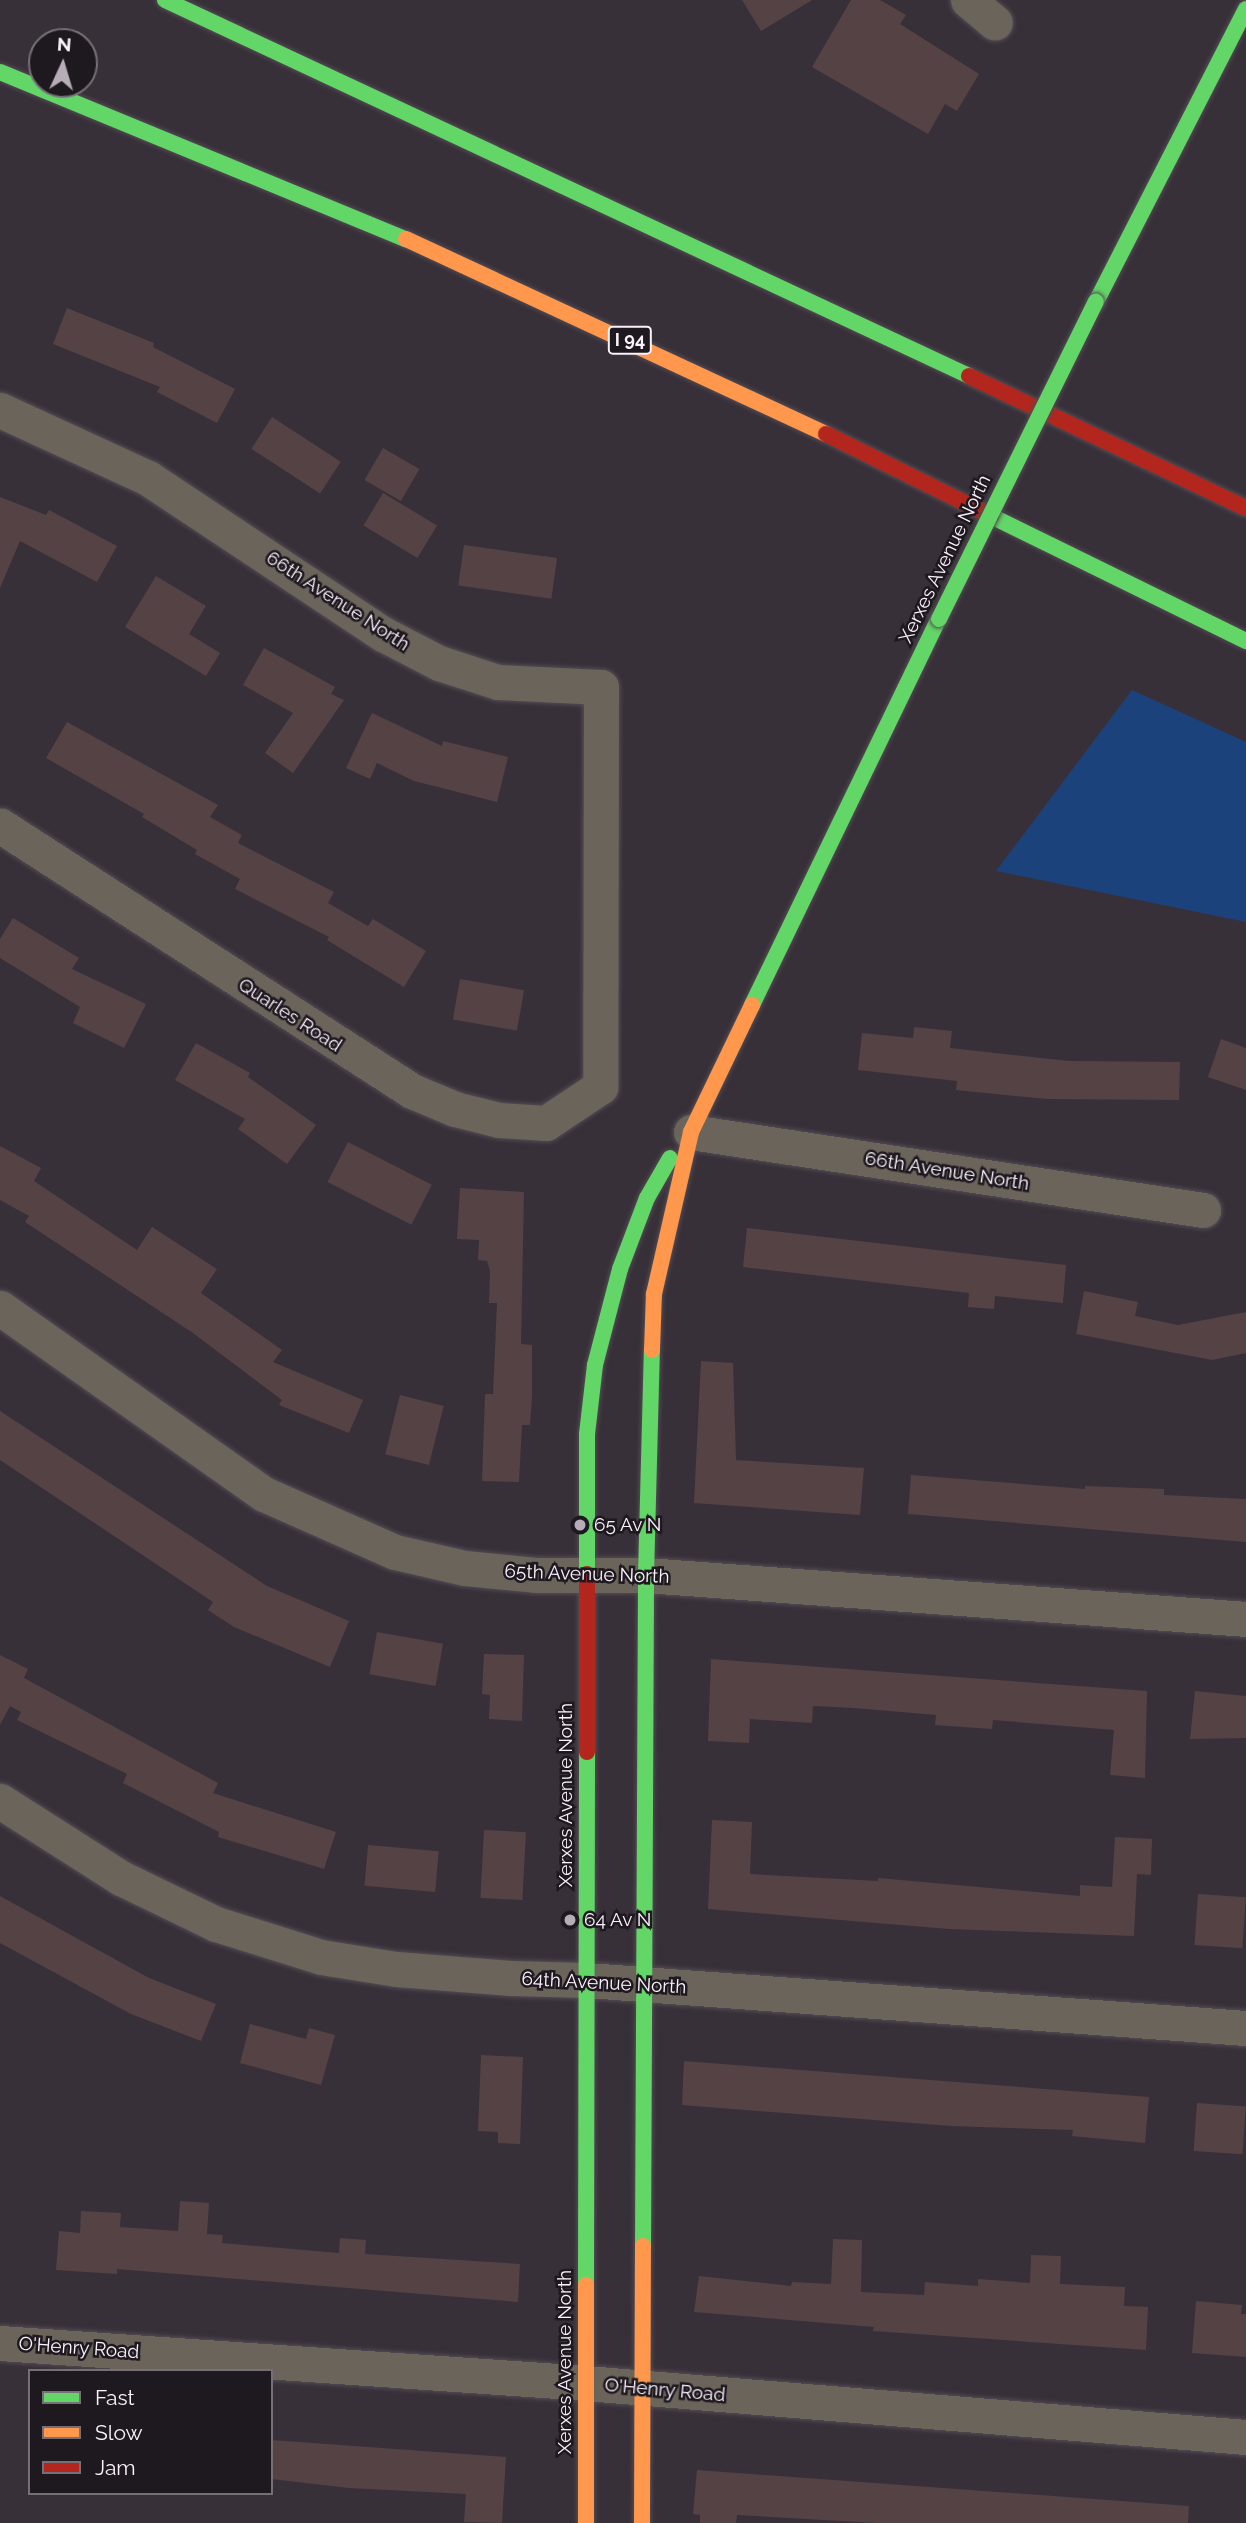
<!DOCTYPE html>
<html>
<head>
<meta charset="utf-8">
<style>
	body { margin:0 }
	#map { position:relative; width:1246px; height:2523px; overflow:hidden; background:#383039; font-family:Raleway,sans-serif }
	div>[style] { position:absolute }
	.water>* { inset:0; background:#1c427c }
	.building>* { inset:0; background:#554244; transform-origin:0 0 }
	.roads { filter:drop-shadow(0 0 2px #524c53) drop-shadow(0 0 2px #524c53) }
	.street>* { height:35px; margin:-17.5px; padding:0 17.5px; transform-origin:17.5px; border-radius:17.5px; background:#6a645b }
	.fast>* { height:16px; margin:-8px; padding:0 8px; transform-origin:8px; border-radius:8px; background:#63d668 }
	.slow>* { height:16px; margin:-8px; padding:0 8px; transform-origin:8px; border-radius:8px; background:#ff974d }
	.jam>* { height:16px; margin:-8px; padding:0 8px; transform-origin:8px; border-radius:8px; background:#b3261e }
	.bridges { filter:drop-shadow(0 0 2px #524c53) drop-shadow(0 0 2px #524c53) }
	.fast-bridge>* { height:16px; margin:-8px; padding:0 8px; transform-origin:8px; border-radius:8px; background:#63d668 }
	.dots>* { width:19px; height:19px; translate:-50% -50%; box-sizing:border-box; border:4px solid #1e181f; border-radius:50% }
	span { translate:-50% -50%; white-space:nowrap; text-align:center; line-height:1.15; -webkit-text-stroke:5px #1e181f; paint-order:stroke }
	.shield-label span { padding:2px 5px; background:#1e181f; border:2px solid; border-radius:5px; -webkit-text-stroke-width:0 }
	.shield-label { font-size:18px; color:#fbf1fc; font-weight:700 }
	.street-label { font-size:19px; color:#fbf1fc }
	.poi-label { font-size:19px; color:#fbf1fc }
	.left { translate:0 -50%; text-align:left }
	.legend { position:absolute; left:28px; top:2369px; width:245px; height:126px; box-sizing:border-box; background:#1e181f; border:2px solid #766f77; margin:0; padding:9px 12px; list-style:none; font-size:21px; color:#fbf1fc }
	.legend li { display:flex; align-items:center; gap:14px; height:35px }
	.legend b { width:35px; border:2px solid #766f77 }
	.north { position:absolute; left:28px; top:28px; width:70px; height:70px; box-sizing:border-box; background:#1e181f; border:2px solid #766f77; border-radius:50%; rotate:4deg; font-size:19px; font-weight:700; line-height:28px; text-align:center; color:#fbf1fc }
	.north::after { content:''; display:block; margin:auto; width:24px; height:32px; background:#b7adb8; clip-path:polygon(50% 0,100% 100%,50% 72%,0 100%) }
</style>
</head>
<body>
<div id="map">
	<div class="water">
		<div style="clip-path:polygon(1132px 690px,1246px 742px,1246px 922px,996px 871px)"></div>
	</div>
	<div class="building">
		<div style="clip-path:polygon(742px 0,812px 0,761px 31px)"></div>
		<div style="clip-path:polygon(851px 0,880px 0,906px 15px,900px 24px,979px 74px,957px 111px,945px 104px,928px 134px,812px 67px)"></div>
		<div style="clip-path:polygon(67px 308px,154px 343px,153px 347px,235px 389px,217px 423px,157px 392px,160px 387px,53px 344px)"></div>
		<div style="left:272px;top:417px;width:82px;height:38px;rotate:33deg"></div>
		<div style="left:383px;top:448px;width:42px;height:37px;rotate:30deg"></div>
		<div style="left:383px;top:493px;width:63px;height:38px;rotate:31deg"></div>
		<div style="clip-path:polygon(0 497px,46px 515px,49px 510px,117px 546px,97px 582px,20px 541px,0 588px)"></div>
		<div style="left:464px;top:545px;width:94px;height:41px;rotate:8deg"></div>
		<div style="clip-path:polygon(156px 576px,206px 606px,189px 634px,220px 653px,206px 676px,125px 627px)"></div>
		<div style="clip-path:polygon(264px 648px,335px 687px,331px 694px,344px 700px,293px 773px,265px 753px,293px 713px,243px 685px)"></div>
		<div style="clip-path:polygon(372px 713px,442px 746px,443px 741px,508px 757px,497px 802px,414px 781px,377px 763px,370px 779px,346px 768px)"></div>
		<div style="clip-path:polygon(67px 722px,218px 805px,210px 817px,242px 835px,238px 843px,334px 892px,328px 903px,368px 926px,373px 919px,426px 951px,404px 987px,327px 940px,329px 937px,235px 889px,240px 879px,195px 854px,197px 850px,142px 817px,144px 814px,46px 758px)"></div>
		<div style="clip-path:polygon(13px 918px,79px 958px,72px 969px,146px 1004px,124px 1048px,73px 1023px,80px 1007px,0 958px,0 939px)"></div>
		<div style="left:460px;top:979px;width:65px;height:41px;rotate:10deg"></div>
		<div style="clip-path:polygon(914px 1027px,952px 1031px,950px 1048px,1069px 1061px,1180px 1062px,1179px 1100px,1047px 1099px,956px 1090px,957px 1081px,858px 1070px,862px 1033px,913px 1038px)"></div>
		<div style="clip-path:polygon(1221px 1039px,1246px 1048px,1246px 1090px,1208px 1077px)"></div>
		<div style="clip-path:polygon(196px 1043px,250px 1073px,248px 1077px,316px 1125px,287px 1164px,238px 1129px,245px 1119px,175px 1080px)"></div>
		<div style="left:348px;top:1142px;width:94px;height:45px;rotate:27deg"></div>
		<div style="clip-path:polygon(0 1146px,41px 1168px,34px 1181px,137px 1250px,152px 1227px,217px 1269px,201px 1293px,282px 1350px,273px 1362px,363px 1400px,349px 1433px,279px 1405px,282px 1400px,193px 1333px,25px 1222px,29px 1216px,0 1200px)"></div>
		<div style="clip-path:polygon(460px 1188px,524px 1192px,521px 1344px,532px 1345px,532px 1396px,530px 1425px,522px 1425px,519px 1482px,482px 1481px,485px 1394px,493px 1394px,497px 1303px,489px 1303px,490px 1271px,487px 1261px,478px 1260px,479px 1240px,457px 1239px)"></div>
		<div style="clip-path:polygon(747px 1228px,1066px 1265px,1063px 1303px,995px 1296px,994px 1309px,968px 1307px,969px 1293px,743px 1267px)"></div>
		<div style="clip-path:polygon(1084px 1291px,1138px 1302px,1135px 1316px,1178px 1325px,1246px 1312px,1246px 1353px,1212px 1360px,1076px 1334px)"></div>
		<div style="clip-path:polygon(701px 1361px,733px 1363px,736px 1460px,864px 1468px,860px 1515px,694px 1503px)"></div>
		<div style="left:400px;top:1395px;width:45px;height:61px;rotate:14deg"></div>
		<div style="clip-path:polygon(0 1411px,267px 1586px,349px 1621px,330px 1667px,234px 1627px,208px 1610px,213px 1602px,0 1460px)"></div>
		<div style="clip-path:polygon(911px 1475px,1085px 1489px,1085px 1486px,1164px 1489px,1164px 1495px,1246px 1499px,1246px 1542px,908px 1514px)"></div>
		<div style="left:377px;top:1632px;width:67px;height:43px;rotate:10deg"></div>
		<div style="clip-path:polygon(484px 1654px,524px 1655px,522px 1721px,489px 1719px,490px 1695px,482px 1694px)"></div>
		<div style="clip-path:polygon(0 1655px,28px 1669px,24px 1678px,218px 1783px,213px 1793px,336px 1832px,324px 1869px,218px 1837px,219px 1832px,123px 1783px,127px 1774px,17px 1720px,21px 1712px,10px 1706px,0 1725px)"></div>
		<div style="clip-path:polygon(711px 1659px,1147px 1691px,1145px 1778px,1110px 1775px,1114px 1730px,993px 1720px,992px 1729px,935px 1725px,936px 1715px,854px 1708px,813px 1706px,812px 1723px,750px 1719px,749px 1743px,708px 1741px)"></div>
		<div style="clip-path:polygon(1195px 1691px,1246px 1696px,1246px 1738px,1190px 1739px)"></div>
		<div style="clip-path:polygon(712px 1820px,752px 1822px,750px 1874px,878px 1881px,878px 1878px,1080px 1896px,1080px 1885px,1112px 1887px,1115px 1837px,1152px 1839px,1151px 1875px,1137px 1874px,1134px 1936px,949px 1929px,708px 1909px)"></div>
		<div style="left:484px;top:1830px;width:42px;height:68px;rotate:3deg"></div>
		<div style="left:368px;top:1845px;width:71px;height:41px;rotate:5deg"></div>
		<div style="left:1198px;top:1894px;width:48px;height:51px;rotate:4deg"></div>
		<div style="clip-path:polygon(0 1896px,149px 1978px,216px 2004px,201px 2041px,131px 2014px,0 1943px)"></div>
		<div style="clip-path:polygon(250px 2024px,306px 2039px,309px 2028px,335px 2035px,321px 2085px,240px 2063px)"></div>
		<div style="clip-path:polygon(481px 2055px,523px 2057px,520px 2144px,498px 2143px,498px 2132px,478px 2131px)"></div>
		<div style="clip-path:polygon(684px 2061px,1149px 2097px,1145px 2143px,1072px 2136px,1073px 2130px,951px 2126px,682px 2105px)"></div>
		<div style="left:1197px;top:2103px;width:49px;height:48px;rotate:4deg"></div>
		<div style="clip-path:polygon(180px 2201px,209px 2203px,207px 2234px,223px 2235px,222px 2243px,339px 2253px,340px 2238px,366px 2240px,365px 2254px,520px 2264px,518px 2302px,117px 2269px,117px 2274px,56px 2270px,59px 2231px,80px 2233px,81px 2211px,121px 2213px,120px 2227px,178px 2231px)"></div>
		<div style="clip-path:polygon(833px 2239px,862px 2240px,861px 2292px,924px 2295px,925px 2282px,978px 2286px,978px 2279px,1030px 2283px,1031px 2255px,1061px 2256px,1060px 2284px,1125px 2287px,1124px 2306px,1148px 2307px,1146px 2350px,873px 2331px,874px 2327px,694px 2312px,699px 2276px,791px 2286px,792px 2282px,831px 2284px)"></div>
		<div style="clip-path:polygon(1196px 2301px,1242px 2305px,1241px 2314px,1246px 2314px,1246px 2357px,1192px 2353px)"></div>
		<div style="clip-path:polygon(271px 2440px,506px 2457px,502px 2523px,464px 2522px,466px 2494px,349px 2488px,271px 2479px)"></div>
		<div style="clip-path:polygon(697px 2470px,1189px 2506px,1188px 2523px,877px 2523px,737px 2515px,736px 2523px,700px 2523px,700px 2515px,693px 2514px)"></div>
	</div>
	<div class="roads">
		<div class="street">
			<div style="left:968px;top:0;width:35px;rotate:40deg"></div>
			<div style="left:0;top:410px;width:163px;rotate:24.7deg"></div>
			<div style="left:148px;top:478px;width:282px;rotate:33.6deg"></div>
			<div style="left:383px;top:634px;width:63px;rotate:27.4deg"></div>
			<div style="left:439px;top:663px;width:62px;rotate:17.9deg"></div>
			<div style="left:498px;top:682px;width:103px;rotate:2.8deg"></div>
			<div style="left:601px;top:687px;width:400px;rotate:90.1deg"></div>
			<div style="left:600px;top:1087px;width:65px;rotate:146.3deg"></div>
			<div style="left:546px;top:1123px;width:47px;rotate:-176.3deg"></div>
			<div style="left:499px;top:1120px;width:45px;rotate:-166deg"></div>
			<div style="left:455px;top:1109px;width:47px;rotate:-157.3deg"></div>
			<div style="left:412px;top:1091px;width:490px;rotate:-147.2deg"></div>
			<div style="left:691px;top:1132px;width:518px;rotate:8.66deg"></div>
			<div style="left:0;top:1308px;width:323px;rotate:35.2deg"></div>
			<div style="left:264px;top:1494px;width:143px;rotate:23.9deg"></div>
			<div style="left:395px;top:1552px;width:72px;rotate:12.9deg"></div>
			<div style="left:465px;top:1568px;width:71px;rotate:5.6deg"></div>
			<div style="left:536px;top:1575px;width:110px"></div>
			<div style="left:646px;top:1575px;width:602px;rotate:4.19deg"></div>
			<div style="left:0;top:1801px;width:143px;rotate:32.5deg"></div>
			<div style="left:121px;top:1878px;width:106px;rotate:25.8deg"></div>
			<div style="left:216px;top:1924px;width:110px;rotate:17.4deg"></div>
			<div style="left:321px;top:1957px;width:76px;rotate:9.1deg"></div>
			<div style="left:396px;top:1969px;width:115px;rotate:4.5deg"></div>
			<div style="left:511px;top:1978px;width:76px;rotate:1.5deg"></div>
			<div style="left:587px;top:1980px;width:661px;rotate:4.17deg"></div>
			<div style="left:0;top:2343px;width:587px;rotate:3.9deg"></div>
			<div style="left:586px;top:2383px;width:662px;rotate:4.68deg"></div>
		</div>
		<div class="fast">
			<div style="left:165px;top:0;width:888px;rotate:25.06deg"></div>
			<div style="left:0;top:72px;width:439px;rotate:22.4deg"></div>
			<div style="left:1096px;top:302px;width:329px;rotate:-62.9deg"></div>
			<div style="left:991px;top:516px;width:284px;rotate:26.1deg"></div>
			<div style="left:752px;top:1005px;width:429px;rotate:-64.2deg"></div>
			<div style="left:587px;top:1574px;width:140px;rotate:-90deg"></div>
			<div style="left:587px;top:1434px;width:69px;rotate:-83.4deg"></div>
			<div style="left:595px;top:1365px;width:99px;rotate:-75.4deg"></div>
			<div style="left:620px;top:1269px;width:76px;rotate:-69.2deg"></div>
			<div style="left:647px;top:1198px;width:46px;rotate:-60.1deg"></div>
			<div style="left:643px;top:2246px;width:671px;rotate:-89.74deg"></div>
			<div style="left:646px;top:1575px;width:225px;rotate:-88.5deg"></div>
			<div style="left:586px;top:2285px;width:533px;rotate:-89.89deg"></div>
		</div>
		<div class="slow">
			<div style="left:406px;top:239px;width:463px;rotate:24.9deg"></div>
			<div style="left:652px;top:1350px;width:56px;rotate:-88deg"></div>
			<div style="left:654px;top:1294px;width:166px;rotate:-77.1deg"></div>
			<div style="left:691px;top:1132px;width:141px;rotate:-64.3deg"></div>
			<div style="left:586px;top:2523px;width:238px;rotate:-90deg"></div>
			<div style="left:642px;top:2523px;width:277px;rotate:-89.8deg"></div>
		</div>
		<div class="jam">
			<div style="left:969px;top:376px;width:307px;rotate:25.5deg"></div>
			<div style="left:826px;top:434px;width:184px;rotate:26.4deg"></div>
			<div style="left:587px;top:1752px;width:178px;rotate:-90deg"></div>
		</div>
	</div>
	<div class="bridges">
		<div class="fast-bridge">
			<div style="left:939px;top:619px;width:354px;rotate:-63.7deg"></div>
		</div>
	</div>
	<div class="dots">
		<div style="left:580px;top:1525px;background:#b7adb8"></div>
		<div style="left:570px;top:1920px;background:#b7adb8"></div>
	</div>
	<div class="shield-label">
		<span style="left:630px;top:340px">I 94</span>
	</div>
	<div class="street-label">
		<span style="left:945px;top:559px;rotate:-64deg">Xerxes Avenue North</span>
		<span style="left:338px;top:601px;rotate:33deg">66th Avenue North</span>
		<span style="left:290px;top:1015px;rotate:33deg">Quarles Road</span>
		<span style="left:947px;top:1171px;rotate:9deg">66th Avenue North</span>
		<span style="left:587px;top:1574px;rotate:2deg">65th Avenue North</span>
		<span style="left:566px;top:1795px;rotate:-90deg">Xerxes Avenue North</span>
		<span style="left:604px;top:1983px;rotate:3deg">64th Avenue North</span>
		<span style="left:79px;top:2348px;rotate:4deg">O'Henry Road</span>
		<span style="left:565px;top:2362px;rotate:-90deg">Xerxes Avenue North</span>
		<span style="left:665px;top:2390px;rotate:5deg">O'Henry Road</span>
	</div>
	<div class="poi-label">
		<span class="left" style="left:594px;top:1525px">65 Av N</span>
		<span class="left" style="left:584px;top:1920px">64 Av N</span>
	</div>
	<ul class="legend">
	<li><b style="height:9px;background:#63d668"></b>Fast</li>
	<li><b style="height:9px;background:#ff974d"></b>Slow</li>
	<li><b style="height:9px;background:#b3261e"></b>Jam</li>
	</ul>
	<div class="north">N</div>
</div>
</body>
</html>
